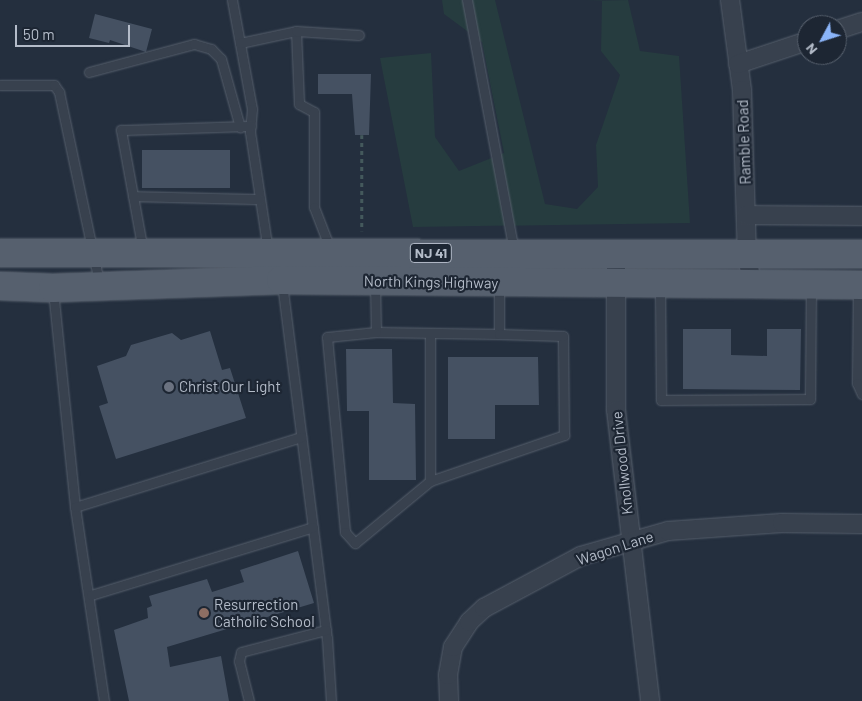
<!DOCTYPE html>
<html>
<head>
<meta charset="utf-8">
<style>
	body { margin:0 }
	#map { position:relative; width:862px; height:701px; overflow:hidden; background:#242f3e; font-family:Barlow,sans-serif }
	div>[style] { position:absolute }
	.green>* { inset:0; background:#263c3f }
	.building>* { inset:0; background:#455162; transform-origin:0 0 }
	.path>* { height:2.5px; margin-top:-1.25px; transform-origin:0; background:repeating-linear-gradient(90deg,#44595c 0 4px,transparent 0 8px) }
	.roads { filter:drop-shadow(0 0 1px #565f6c) drop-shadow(0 0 1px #565f6c) }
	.lane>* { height:9px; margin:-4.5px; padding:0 4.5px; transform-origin:4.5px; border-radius:4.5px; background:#38414e }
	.street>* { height:18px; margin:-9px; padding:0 9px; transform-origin:9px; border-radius:9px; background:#38414e }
	.primary>* { height:28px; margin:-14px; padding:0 14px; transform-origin:14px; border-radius:14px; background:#56606e }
	.dots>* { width:14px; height:14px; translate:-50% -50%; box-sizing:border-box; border:2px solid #1d2633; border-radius:50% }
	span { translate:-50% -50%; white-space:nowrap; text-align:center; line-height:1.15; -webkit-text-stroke:4.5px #1d2633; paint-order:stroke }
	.shield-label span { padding:1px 4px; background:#1d2633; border:1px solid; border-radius:4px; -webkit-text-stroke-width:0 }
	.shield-label { font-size:14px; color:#b4bcc9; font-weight:700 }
	.street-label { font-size:15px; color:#b4bcc9 }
	.poi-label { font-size:15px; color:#b4bcc9 }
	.left { translate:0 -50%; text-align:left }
	.north { position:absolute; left:797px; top:15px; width:50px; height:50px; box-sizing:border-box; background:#1d2633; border:1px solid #59626f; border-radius:50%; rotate:230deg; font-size:14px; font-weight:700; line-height:20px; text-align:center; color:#b4bcc9 }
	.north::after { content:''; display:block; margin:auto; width:18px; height:22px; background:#8ab4f8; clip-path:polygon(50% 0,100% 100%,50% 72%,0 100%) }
	.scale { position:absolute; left:15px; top:25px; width:115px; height:22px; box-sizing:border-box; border:2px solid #b4bcc9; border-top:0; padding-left:6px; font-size:15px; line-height:18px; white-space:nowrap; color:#b4bcc9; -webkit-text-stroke:4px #1d2633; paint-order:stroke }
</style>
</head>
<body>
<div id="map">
	<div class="green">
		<div style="clip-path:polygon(442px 0,495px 0,545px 204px,577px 209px,598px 187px,596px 145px,620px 75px,601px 51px,602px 1px,585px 1px,628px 0,640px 51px,679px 56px,690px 223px,413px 227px,380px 58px,431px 53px,435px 137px,459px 171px,504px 153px,482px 42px,444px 14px)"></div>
	</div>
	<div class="building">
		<div style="clip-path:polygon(95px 14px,152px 29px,146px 52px,110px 40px,109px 43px,89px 38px)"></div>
		<div style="clip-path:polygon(318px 74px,371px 74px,369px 135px,355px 135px,352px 94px,318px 94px)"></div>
		<div style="left:142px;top:150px;width:88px;height:38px"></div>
		<div style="clip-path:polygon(683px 329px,731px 329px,731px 355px,767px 356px,767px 329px,801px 329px,800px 390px,683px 389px)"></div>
		<div style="clip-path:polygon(210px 331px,222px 370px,230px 368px,246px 418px,116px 459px,99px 406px,108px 403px,97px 366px,126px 356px,131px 345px,172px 333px,181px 340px)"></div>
		<div style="clip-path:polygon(346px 349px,392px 349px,393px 403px,415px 404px,416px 480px,369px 480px,369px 411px,347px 411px)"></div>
		<div style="clip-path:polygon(448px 357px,538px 357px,539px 405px,495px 405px,495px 439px,448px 439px)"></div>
		<div style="clip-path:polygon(298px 551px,314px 603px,167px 647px,170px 667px,221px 656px,229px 701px,129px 701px,114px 630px,148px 618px,147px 608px,152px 606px,149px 596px,207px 579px,212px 592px,244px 582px,240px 570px)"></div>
	</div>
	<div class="path">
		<div style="left:362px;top:135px;width:96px;rotate:90deg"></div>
	</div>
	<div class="roads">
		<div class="lane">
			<div style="left:232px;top:0;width:111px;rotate:79.6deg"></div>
			<div style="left:252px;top:109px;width:23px;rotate:95deg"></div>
			<div style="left:250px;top:132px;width:120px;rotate:81.4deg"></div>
			<div style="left:467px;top:0;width:255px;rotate:79.4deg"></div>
			<div style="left:296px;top:31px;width:73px;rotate:87.6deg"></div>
			<div style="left:299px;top:104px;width:17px;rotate:28deg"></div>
			<div style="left:314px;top:112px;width:95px;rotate:90deg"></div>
			<div style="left:314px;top:207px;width:47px;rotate:68.9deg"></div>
			<div style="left:240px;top:43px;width:57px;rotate:-12.1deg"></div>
			<div style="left:296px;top:31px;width:63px;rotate:3.6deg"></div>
			<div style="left:89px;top:72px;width:109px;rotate:-14.9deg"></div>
			<div style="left:194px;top:44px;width:18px;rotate:16deg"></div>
			<div style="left:211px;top:49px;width:14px;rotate:45deg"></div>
			<div style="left:221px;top:59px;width:71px;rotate:74.4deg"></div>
			<div style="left:0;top:85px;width:54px"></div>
			<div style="left:54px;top:85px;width:9px;rotate:54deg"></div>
			<div style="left:59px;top:92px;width:194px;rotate:78.1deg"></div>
			<div style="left:133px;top:196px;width:127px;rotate:1.4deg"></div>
			<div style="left:143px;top:251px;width:123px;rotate:-100.3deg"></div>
			<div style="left:121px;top:130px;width:130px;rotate:-1.8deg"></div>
			<div style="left:282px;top:283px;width:358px;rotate:82.8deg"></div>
			<div style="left:327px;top:638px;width:63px;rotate:86.4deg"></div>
			<div style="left:375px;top:284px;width:48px;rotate:88.8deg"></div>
			<div style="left:376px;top:332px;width:123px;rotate:0.9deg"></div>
			<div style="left:499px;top:334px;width:48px;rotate:-90deg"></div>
			<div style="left:660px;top:287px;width:113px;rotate:89.5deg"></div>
			<div style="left:661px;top:400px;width:149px;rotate:-0.4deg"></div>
			<div style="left:810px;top:399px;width:112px;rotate:-89.5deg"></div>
			<div style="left:858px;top:288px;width:95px;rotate:90.6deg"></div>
			<div style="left:857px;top:383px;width:12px;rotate:66deg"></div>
			<div style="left:53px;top:290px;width:218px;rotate:84.2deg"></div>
			<div style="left:75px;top:507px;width:196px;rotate:81.5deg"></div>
			<div style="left:376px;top:332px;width:49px;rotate:174.2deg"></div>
			<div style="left:327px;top:337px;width:196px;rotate:84.7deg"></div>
			<div style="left:345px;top:532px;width:15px;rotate:48deg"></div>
			<div style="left:355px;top:543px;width:97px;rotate:-39.6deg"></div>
			<div style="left:430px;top:481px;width:142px;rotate:-18.9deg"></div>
			<div style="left:564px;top:435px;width:99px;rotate:-90.6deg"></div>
			<div style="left:563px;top:336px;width:64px;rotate:-178.2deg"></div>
			<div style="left:430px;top:333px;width:148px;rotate:90deg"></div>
			<div style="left:75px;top:507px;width:237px;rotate:-17.2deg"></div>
			<div style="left:91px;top:595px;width:232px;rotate:-17deg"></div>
			<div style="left:249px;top:701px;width:41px;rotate:-104deg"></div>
			<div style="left:239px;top:661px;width:9px;rotate:-77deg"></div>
			<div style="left:241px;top:652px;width:88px;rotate:-14.5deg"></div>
		</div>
		<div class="street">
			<div style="left:730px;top:0;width:91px;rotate:82.4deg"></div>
			<div style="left:742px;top:90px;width:164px;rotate:88.3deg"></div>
			<div style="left:747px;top:254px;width:30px;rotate:81deg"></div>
			<div style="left:837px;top:30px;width:26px;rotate:-18deg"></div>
			<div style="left:738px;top:64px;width:73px;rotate:-18.4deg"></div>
			<div style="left:746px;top:215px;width:116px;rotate:0.5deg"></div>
			<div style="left:616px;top:254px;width:156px;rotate:90deg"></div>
			<div style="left:616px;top:410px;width:293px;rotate:83.3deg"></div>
			<div style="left:449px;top:701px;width:26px;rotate:-92deg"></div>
			<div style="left:448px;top:675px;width:28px;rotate:-80deg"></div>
			<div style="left:453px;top:647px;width:30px;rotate:-57deg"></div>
			<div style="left:469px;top:622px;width:21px;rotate:-43deg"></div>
			<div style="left:484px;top:608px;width:110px;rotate:-28.2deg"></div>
			<div style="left:581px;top:556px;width:91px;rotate:-16deg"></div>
			<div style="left:668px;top:531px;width:114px;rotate:-4deg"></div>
			<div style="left:782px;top:523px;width:80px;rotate:0.7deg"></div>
		</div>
		<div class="primary">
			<div style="left:0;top:253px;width:862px;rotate:0.07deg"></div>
			<div style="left:0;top:286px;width:53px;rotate:2.2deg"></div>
			<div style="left:53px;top:288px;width:228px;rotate:-2deg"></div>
			<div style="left:281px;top:280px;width:581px;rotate:0.49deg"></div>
		</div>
	</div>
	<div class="dots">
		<div style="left:169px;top:387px;background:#6b7280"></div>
		<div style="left:204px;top:613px;background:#8d6e63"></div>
	</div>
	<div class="shield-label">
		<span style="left:431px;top:253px">NJ 41</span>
	</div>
	<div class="street-label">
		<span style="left:744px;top:142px;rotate:-92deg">Ramble Road</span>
		<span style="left:431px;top:282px;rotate:1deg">North Kings Highway</span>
		<span style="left:622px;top:463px;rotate:-96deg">Knollwood Drive</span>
		<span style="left:615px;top:548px;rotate:-18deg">Wagon Lane</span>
	</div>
	<div class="poi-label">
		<span class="left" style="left:179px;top:387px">Christ Our Light</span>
		<span class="left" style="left:214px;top:613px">Resurrection<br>Catholic School</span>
	</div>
	<div class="north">N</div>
	<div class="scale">50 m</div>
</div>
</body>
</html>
